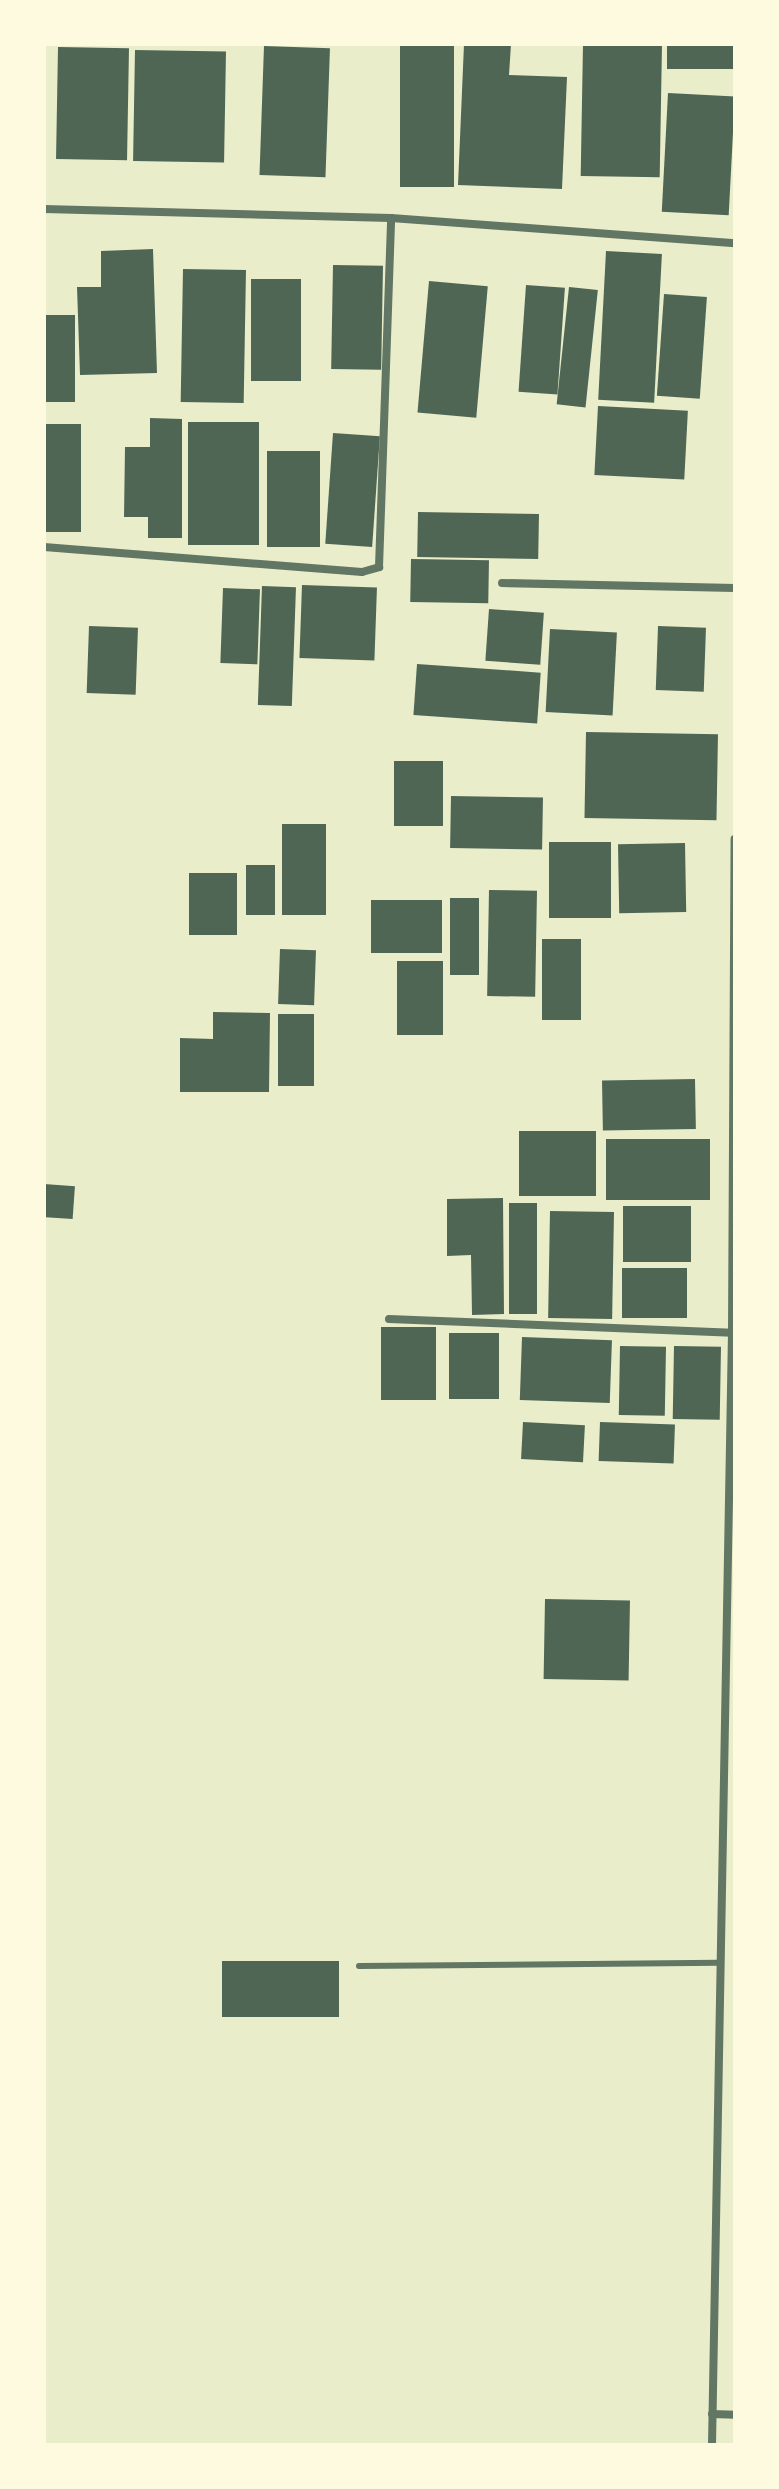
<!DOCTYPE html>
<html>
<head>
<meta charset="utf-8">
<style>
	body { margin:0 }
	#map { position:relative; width:779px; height:2489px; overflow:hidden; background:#e9edc9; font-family:"Space Grotesk",sans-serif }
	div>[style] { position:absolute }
	.building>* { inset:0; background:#4f6655; transform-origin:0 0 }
	.service>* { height:6px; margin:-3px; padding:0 3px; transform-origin:3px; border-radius:3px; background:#617663 }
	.minor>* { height:8px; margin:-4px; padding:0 4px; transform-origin:4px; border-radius:4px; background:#617663 }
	span { translate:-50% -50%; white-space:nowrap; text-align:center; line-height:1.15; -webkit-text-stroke:6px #fefae0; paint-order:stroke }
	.frame { position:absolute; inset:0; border:46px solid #fefae0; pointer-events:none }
</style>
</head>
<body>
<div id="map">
	<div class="building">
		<div style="left:400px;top:44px;width:54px;height:143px"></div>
		<div style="clip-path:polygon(464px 44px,511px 44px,509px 75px,567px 77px,562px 189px,458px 185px)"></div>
		<div style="left:583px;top:44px;width:79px;height:132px;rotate:1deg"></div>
		<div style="left:667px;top:44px;width:68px;height:25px"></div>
		<div style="left:264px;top:46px;width:66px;height:129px;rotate:2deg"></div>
		<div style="left:58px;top:47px;width:71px;height:112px;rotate:1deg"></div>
		<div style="left:135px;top:50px;width:91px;height:111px;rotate:1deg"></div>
		<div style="left:668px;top:93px;width:67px;height:119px;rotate:3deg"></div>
		<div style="clip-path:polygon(153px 249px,157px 373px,80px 375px,77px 287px,101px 287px,101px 251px)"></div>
		<div style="left:606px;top:251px;width:56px;height:149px;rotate:3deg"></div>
		<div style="left:333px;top:265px;width:50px;height:104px;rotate:1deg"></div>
		<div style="left:183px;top:269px;width:63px;height:133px;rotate:1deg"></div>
		<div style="left:251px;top:279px;width:50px;height:102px"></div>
		<div style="left:429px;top:281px;width:59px;height:132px;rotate:5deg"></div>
		<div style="left:526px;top:285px;width:39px;height:107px;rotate:4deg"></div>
		<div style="left:569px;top:287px;width:29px;height:118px;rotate:6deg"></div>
		<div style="left:664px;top:294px;width:43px;height:102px;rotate:4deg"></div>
		<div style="left:75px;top:315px;width:87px;height:31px;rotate:90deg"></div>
		<div style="left:598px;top:406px;width:90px;height:69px;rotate:3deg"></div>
		<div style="clip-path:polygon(150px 418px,182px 419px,182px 538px,148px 538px,148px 517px,124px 517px,125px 447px,150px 447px)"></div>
		<div style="left:188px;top:422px;width:71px;height:123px"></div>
		<div style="left:44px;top:424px;width:37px;height:108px"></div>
		<div style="left:333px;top:433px;width:47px;height:111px;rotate:4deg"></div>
		<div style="left:267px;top:451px;width:53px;height:96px"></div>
		<div style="left:418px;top:512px;width:121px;height:45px;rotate:1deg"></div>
		<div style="left:411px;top:559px;width:78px;height:43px;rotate:1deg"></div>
		<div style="left:302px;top:585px;width:75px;height:73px;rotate:2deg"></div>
		<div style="left:262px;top:586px;width:34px;height:119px;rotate:2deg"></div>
		<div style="left:223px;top:588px;width:37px;height:75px;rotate:2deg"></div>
		<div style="left:489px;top:609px;width:55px;height:52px;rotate:4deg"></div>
		<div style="left:89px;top:626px;width:49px;height:67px;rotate:2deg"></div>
		<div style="left:658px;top:626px;width:48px;height:64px;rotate:2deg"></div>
		<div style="left:550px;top:629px;width:67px;height:83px;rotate:3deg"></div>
		<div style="left:417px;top:664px;width:124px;height:51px;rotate:4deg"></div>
		<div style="left:586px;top:732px;width:132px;height:86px;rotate:1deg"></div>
		<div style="left:394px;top:761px;width:49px;height:65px"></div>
		<div style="left:451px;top:796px;width:92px;height:52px;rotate:1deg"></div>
		<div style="left:282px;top:824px;width:44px;height:91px"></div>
		<div style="left:549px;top:842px;width:62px;height:76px"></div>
		<div style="left:685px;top:843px;width:69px;height:67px;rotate:89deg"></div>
		<div style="left:246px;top:865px;width:29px;height:50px"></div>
		<div style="left:189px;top:873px;width:48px;height:62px"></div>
		<div style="left:489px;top:890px;width:48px;height:106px;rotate:1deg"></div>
		<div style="left:450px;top:898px;width:29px;height:77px"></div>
		<div style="left:371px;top:900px;width:71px;height:53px"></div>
		<div style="left:542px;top:939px;width:39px;height:81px"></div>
		<div style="left:280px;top:949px;width:36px;height:55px;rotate:2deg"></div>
		<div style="left:397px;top:961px;width:46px;height:74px"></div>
		<div style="clip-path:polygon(213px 1012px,270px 1013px,269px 1092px,180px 1092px,180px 1038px,213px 1039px)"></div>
		<div style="left:278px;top:1014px;width:36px;height:72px"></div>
		<div style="left:695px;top:1079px;width:50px;height:93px;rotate:89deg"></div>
		<div style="left:519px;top:1131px;width:77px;height:65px"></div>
		<div style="left:606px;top:1139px;width:104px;height:61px"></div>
		<div style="left:44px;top:1184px;width:31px;height:33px;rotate:4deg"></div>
		<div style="clip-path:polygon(503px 1198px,504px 1314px,472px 1315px,471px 1255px,447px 1256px,447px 1199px)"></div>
		<div style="left:509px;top:1203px;width:28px;height:111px"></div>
		<div style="left:623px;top:1206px;width:68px;height:56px"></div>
		<div style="left:550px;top:1211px;width:64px;height:107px;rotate:1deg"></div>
		<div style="left:622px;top:1268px;width:65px;height:50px"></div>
		<div style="left:381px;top:1327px;width:55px;height:73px"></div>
		<div style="left:449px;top:1333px;width:50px;height:66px"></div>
		<div style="left:522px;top:1337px;width:90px;height:63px;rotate:2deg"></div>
		<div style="left:620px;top:1346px;width:46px;height:69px;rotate:1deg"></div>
		<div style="left:674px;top:1346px;width:47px;height:73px;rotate:1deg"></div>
		<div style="left:523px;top:1422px;width:62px;height:37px;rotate:3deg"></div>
		<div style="left:600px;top:1422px;width:75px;height:39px;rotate:2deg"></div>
		<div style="left:545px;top:1599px;width:85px;height:80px;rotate:1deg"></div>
		<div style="left:222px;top:1961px;width:117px;height:56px"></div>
	</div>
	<div class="service">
		<div style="left:359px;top:1966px;width:360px;rotate:-0.5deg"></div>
	</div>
	<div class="minor">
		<div style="left:44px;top:209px;width:347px;rotate:1.5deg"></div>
		<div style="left:391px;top:218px;width:345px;rotate:4.2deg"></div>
		<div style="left:44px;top:547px;width:319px;rotate:4.5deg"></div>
		<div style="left:362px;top:572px;width:18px;rotate:-16deg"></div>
		<div style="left:379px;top:567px;width:349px;rotate:-88deg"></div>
		<div style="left:502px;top:583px;width:233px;rotate:1.2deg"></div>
		<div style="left:389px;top:1319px;width:343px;rotate:2.3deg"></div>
		<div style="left:712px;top:2414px;width:23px;rotate:2deg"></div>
		<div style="left:712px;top:2445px;width:1112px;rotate:-88.97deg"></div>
		<div style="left:732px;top:1333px;width:494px;rotate:-89.7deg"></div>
	</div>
	<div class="frame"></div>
</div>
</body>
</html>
